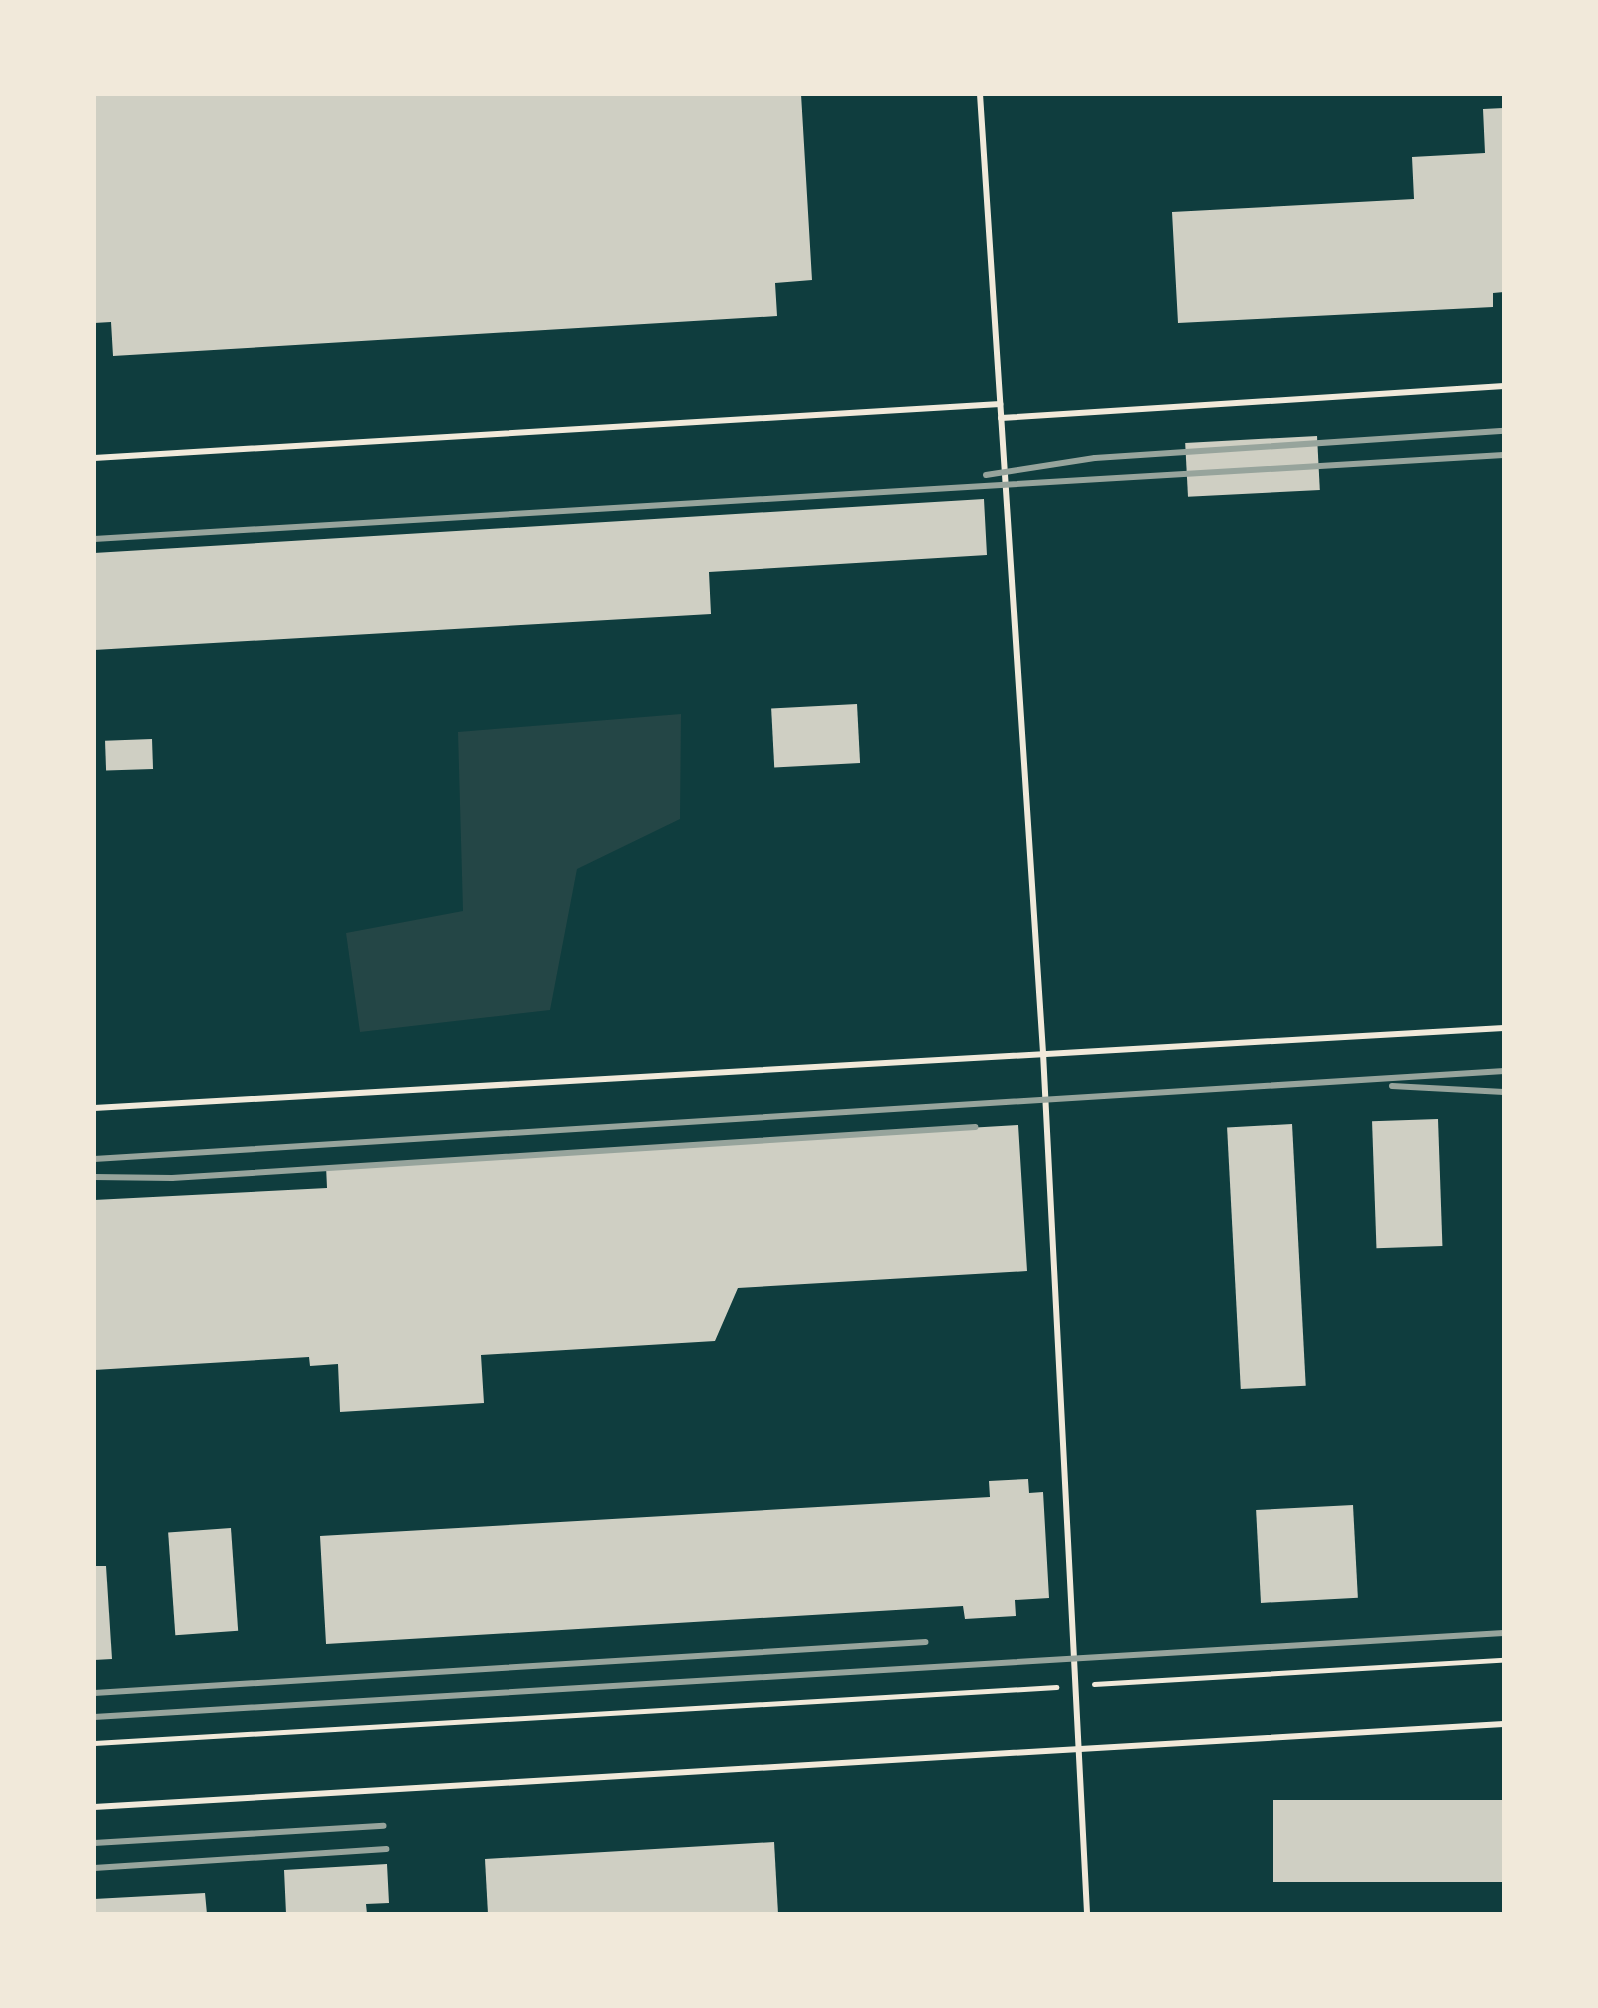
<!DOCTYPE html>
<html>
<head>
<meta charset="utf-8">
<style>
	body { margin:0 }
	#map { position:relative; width:1598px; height:2008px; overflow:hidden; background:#0f3d3e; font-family:"Noto Serif",serif }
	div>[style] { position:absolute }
	.green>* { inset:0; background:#244646 }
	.building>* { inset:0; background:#cfcfc3; transform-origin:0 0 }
	.path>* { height:5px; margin:-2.5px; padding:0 2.5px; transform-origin:2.5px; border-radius:2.5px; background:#f1e9da }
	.service>* { height:6px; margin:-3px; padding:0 3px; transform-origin:3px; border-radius:3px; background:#f1e9da }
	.rail>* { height:6px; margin:-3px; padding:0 3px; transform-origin:3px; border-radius:3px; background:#97a49c }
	span { translate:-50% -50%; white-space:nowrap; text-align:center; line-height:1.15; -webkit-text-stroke:8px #f1e9da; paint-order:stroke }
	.frame { position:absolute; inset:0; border:96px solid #f1e9da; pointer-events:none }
</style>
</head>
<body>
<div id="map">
	<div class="green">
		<div style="clip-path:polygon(681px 714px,680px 819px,577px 869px,550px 1010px,360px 1032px,346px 933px,463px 911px,458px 732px)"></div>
	</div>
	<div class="building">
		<div style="clip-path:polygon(94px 94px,801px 94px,812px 280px,775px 283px,777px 316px,113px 356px,111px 322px,94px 323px)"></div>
		<div style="clip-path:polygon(1504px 108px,1504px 292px,1493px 293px,1493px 307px,1178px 323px,1172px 212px,1414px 199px,1412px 157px,1485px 153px,1483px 109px)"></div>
		<div style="left:1317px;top:436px;width:54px;height:132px;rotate:87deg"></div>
		<div style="clip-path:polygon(984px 499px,987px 555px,709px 572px,711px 614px,94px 650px,94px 553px)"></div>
		<div style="left:857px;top:704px;width:59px;height:86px;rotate:87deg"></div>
		<div style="left:152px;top:739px;width:30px;height:47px;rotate:88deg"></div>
		<div style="left:1438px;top:1119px;width:127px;height:66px;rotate:88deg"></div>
		<div style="left:1292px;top:1124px;width:262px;height:65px;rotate:87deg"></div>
		<div style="clip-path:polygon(1018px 1125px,1027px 1271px,738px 1288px,715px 1341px,481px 1355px,484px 1403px,340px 1412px,338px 1364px,310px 1366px,309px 1357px,94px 1370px,94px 1200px,327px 1188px,326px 1166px)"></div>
		<div style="clip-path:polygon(1028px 1479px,1029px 1493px,1043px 1492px,1049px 1598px,1015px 1600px,1016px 1616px,965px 1619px,963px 1606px,326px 1644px,320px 1536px,990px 1497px,989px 1481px)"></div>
		<div style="left:1353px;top:1505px;width:93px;height:97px;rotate:87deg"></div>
		<div style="left:231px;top:1528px;width:103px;height:63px;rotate:86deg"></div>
		<div style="clip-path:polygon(94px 1566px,106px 1566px,112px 1659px,94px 1660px)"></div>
		<div style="left:1504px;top:1800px;width:82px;height:231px;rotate:90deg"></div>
		<div style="clip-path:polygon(774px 1842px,778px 1914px,488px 1914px,485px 1859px)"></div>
		<div style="clip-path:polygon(387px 1864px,389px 1903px,366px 1904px,367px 1914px,286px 1914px,284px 1870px)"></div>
		<div style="clip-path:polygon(205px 1893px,207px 1914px,94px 1914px,94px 1899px)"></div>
	</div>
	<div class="path">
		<div style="left:1094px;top:1684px;width:411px;rotate:-3.4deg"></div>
		<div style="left:94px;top:1743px;width:964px;rotate:-3.33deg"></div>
	</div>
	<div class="service">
		<div style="left:980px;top:94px;width:961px;rotate:86.24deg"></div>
		<div style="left:1043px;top:1053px;width:862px;rotate:87.07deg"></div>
		<div style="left:1001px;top:418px;width:504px;rotate:-3.64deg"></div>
		<div style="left:94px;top:458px;width:908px;rotate:-3.41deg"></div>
		<div style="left:94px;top:1108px;width:1412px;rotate:-3.25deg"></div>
		<div style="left:94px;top:1807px;width:1412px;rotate:-3.37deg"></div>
	</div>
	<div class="rail">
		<div style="left:986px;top:475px;width:110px;rotate:-8.9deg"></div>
		<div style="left:1095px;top:458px;width:410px;rotate:-3.8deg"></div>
		<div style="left:94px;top:539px;width:1412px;rotate:-3.41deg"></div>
		<div style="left:1392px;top:1086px;width:112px;rotate:3.1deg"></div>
		<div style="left:94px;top:1159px;width:1413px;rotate:-3.57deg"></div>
		<div style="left:94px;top:1177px;width:78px;rotate:0.7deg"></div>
		<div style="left:172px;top:1178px;width:805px;rotate:-3.63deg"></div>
		<div style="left:94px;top:1693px;width:833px;rotate:-3.51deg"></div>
		<div style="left:94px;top:1717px;width:1412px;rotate:-3.41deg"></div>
		<div style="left:94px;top:1843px;width:290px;rotate:-3.4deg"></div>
		<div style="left:94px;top:1868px;width:293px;rotate:-3.7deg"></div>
	</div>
	<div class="frame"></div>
</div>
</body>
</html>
